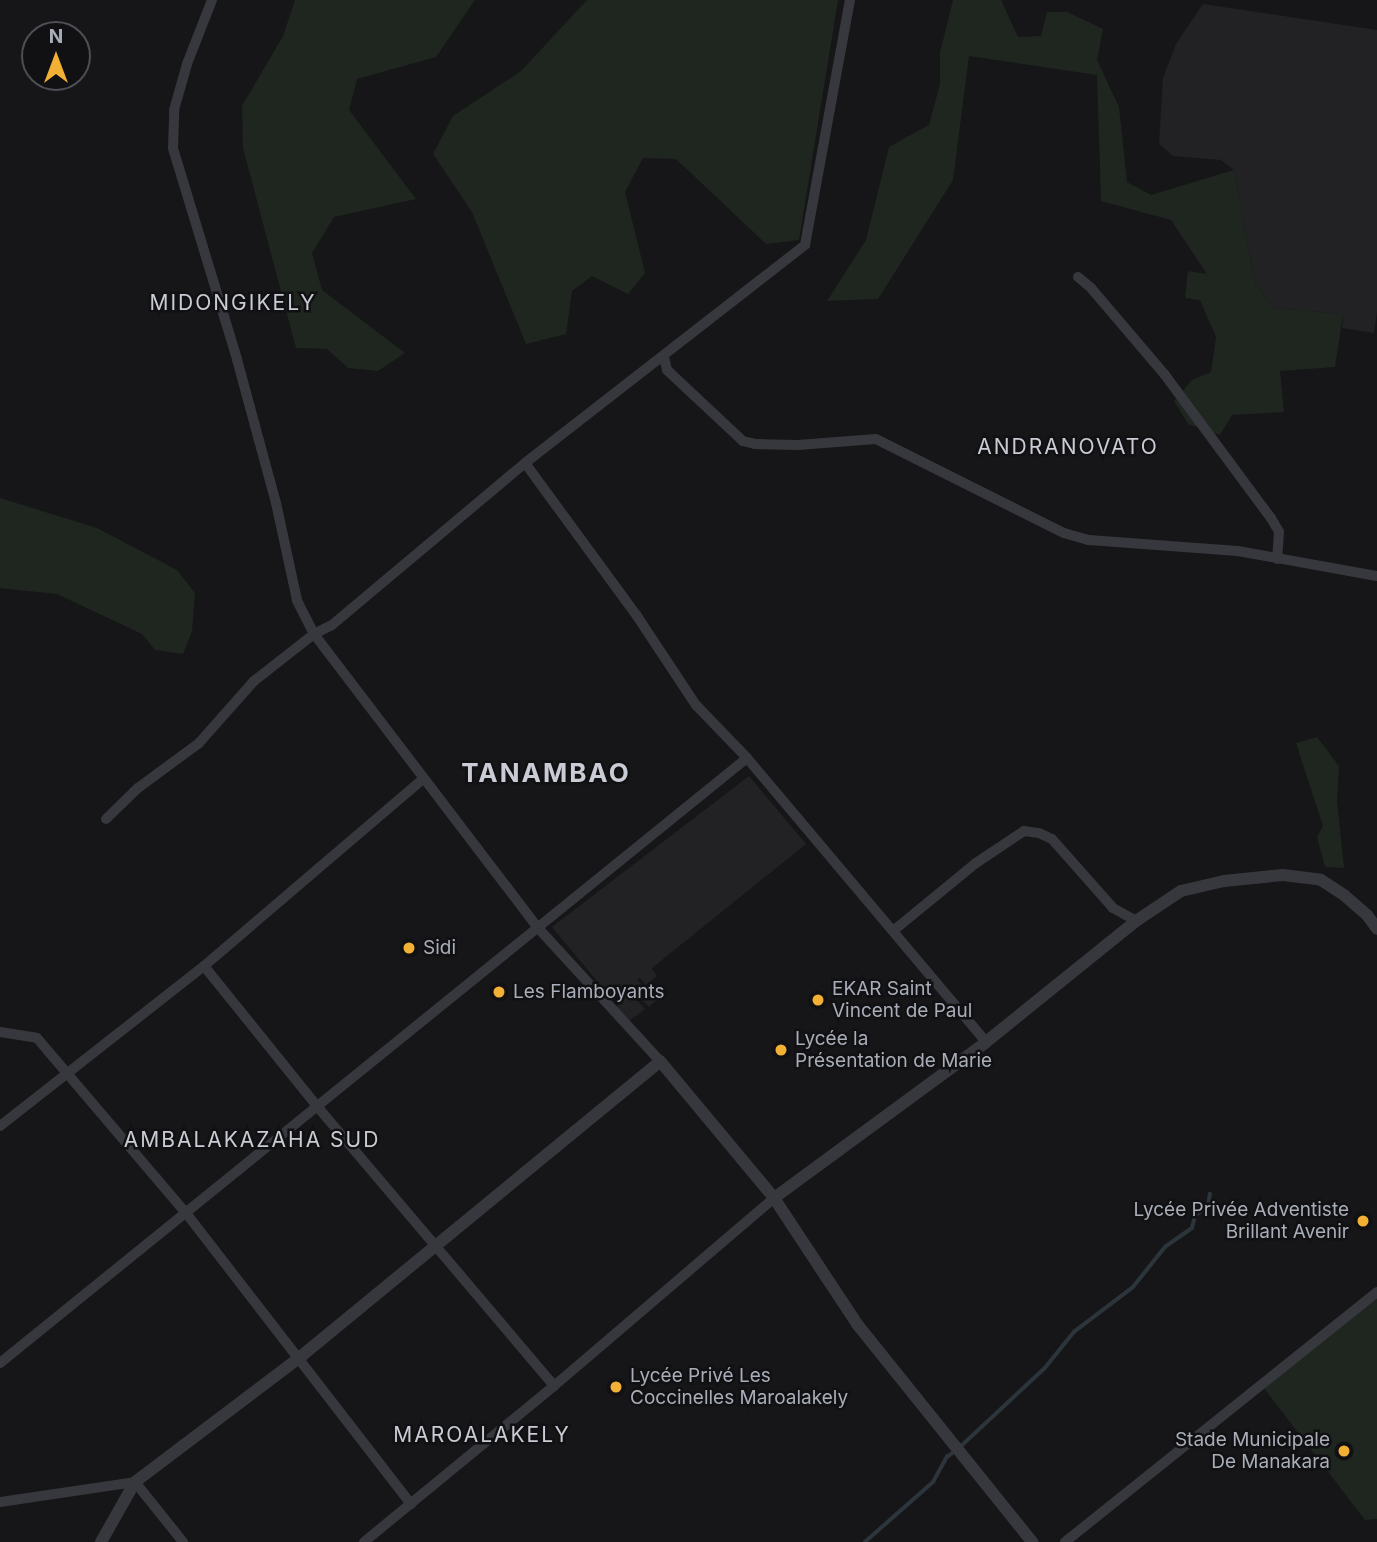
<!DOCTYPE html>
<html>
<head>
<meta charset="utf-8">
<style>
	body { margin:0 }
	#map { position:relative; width:1377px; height:1542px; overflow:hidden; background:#161618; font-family:Inter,sans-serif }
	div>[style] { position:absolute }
	.built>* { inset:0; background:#222225 }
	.green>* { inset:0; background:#1e261f }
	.stream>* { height:3.5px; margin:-1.75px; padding:0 1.75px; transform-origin:1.75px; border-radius:1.75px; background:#2c353c }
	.minor>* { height:10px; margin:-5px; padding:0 5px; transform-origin:5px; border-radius:5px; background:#37383d }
	.tertiary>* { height:12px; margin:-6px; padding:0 6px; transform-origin:6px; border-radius:6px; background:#37383d }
	.dots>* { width:19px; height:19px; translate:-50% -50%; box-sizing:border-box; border:4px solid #111113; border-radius:50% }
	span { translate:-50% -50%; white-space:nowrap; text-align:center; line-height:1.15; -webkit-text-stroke:5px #111113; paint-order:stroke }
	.poi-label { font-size:19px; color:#a8adb8 }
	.left { translate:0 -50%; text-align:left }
	.right { translate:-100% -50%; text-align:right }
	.neighbourhood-label { font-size:21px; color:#c9ccd4; letter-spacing:2px }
	.district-label { font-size:26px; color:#c9ccd4; font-weight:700; letter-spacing:2px }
	.north { position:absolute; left:21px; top:21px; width:70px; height:70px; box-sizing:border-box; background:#111113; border:2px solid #4d4f55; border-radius:50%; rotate:0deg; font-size:19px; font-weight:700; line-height:28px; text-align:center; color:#a8adb8 }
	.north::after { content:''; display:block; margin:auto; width:24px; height:32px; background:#f2b134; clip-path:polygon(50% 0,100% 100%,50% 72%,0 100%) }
</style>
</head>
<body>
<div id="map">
	<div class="built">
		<div style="clip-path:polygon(1203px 4px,1377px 30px,1377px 312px,1374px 333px,1342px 328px,1343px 314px,1274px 308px,1255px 284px,1234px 170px,1221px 160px,1173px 156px,1159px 144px,1163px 78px,1176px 44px)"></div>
		<div style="clip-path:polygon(749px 776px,806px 844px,652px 968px,657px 976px,646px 985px,640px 978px,637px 980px,657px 1000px,649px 1007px,629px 987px,626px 989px,645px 1009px,628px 1022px,616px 1007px,622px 1001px,617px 994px,611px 998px,552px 927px)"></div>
	</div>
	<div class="green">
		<div style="clip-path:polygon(295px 0,475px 0,436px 57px,357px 79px,349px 110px,416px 199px,334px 217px,312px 253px,322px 290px,405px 353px,378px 371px,348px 368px,327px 349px,296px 348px,243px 148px,242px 106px,283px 36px)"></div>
		<div style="clip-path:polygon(587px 0,838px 0,799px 240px,766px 244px,676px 159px,643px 158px,625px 192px,645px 273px,628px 294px,592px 276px,572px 291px,566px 334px,526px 344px,472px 212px,433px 154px,453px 116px,521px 71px)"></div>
		<div style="clip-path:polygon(953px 0,1001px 0,1018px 37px,1041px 36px,1047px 12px,1067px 12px,1103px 29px,1097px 60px,1119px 107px,1127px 182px,1151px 195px,1234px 170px,1255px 284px,1274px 308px,1343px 314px,1335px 367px,1280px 371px,1284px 412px,1232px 415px,1220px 435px,1188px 424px,1174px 401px,1192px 380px,1211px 372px,1216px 337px,1200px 300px,1185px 298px,1188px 271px,1207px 274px,1171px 220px,1101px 201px,1097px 75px,969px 56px,953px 180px,878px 299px,827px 301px,866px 240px,889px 147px,929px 125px,940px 84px,940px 53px)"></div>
		<div style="clip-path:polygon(0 498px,97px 528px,177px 570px,195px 593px,192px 631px,183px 654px,155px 650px,142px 634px,57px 594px,0 588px)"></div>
		<div style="clip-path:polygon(1317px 737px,1339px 766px,1337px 801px,1344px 868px,1325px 867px,1317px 837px,1323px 826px,1296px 743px)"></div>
		<div style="clip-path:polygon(1377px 1294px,1377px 1519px,1365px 1520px,1260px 1383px)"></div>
	</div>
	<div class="stream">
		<div style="left:960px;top:1447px;width:115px;rotate:-42.9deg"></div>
		<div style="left:1044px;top:1369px;width:48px;rotate:-51deg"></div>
		<div style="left:1074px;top:1332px;width:74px;rotate:-37.3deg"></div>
		<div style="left:1133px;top:1287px;width:51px;rotate:-51.3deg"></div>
		<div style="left:1165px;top:1247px;width:33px;rotate:-35deg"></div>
		<div style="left:1192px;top:1228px;width:12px;rotate:-76deg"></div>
		<div style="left:1195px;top:1216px;width:16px;rotate:-38deg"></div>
		<div style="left:1208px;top:1206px;width:12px;rotate:-81deg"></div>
		<div style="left:865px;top:1542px;width:91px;rotate:-41.4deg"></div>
		<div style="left:933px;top:1482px;width:29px;rotate:-61deg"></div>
		<div style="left:947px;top:1457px;width:9px;rotate:-36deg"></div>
	</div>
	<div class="minor">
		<div style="left:1078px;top:277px;width:17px;rotate:40deg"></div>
		<div style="left:1091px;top:288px;width:114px;rotate:49.6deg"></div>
		<div style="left:1165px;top:375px;width:178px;rotate:53.5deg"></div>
		<div style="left:1271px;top:518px;width:16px;rotate:60deg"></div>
		<div style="left:1279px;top:532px;width:27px;rotate:94deg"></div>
		<div style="left:664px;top:357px;width:13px;rotate:77deg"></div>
		<div style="left:667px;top:370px;width:104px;rotate:43.1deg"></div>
		<div style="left:743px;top:441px;width:12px;rotate:14deg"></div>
		<div style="left:755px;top:444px;width:43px;rotate:1.3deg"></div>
		<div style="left:798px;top:445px;width:78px;rotate:-4.4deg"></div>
		<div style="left:876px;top:439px;width:210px;rotate:26.6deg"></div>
		<div style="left:1064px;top:533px;width:26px;rotate:16deg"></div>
		<div style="left:1089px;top:540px;width:149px;rotate:4.2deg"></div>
		<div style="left:1238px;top:551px;width:141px;rotate:10.2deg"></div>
		<div style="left:525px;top:463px;width:355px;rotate:-37.9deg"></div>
		<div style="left:805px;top:245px;width:249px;rotate:-79.6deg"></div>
		<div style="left:106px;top:819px;width:45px;rotate:-44.1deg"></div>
		<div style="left:138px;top:788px;width:76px;rotate:-36.4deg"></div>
		<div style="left:199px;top:743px;width:83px;rotate:-48.4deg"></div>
		<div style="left:254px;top:681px;width:76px;rotate:-38.1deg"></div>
		<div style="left:314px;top:634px;width:38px;rotate:-117deg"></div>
		<div style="left:297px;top:600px;width:99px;rotate:-102.2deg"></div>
		<div style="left:276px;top:503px;width:149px;rotate:-105.2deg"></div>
		<div style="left:237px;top:359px;width:220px;rotate:-106.9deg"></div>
		<div style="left:173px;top:148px;width:38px;rotate:-88deg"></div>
		<div style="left:174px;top:110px;width:48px;rotate:-74.2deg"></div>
		<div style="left:187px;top:64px;width:69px;rotate:-68.7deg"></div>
		<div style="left:893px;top:931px;width:107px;rotate:-39.3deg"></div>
		<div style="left:976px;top:863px;width:58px;rotate:-33.7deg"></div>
		<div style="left:1024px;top:831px;width:15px;rotate:8deg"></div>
		<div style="left:1039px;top:833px;width:14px;rotate:25deg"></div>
		<div style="left:1052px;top:839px;width:92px;rotate:48.5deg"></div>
		<div style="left:1113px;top:908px;width:26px;rotate:29deg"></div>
		<div style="left:204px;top:966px;width:179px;rotate:51.1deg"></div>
		<div style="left:316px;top:1105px;width:368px;rotate:49.7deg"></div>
		<div style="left:0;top:1032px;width:37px;rotate:9deg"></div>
		<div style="left:37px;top:1038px;width:230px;rotate:49.6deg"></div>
		<div style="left:186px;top:1213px;width:368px;rotate:52.3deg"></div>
		<div style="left:660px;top:1061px;width:180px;rotate:-132.5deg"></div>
		<div style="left:538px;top:928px;width:370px;rotate:-127.3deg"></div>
		<div style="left:314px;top:634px;width:20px;rotate:-27deg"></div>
		<div style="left:332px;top:625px;width:252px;rotate:-40deg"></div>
		<div style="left:525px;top:463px;width:190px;rotate:53.8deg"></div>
		<div style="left:637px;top:616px;width:107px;rotate:56.5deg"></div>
		<div style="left:696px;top:705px;width:74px;rotate:46.1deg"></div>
		<div style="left:747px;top:758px;width:371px;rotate:49.9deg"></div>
		<div style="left:0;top:1126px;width:259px;rotate:-38.1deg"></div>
		<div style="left:204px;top:966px;width:288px;rotate:-40.5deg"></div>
		<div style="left:0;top:1363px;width:961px;rotate:-39deg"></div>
		<div style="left:0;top:1502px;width:136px;rotate:-8.4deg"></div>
		<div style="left:135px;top:1482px;width:77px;rotate:51.3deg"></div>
		<div style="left:364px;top:1542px;width:246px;rotate:-39.4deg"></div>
		<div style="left:554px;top:1386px;width:289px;rotate:-40.5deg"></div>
		<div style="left:1065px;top:1542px;width:400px;rotate:-38.7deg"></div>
	</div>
	<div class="tertiary">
		<div style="left:774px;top:1198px;width:263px;rotate:-36.3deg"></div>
		<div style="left:986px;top:1042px;width:193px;rotate:-38.9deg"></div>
		<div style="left:1136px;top:921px;width:54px;rotate:-33.7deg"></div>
		<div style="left:1181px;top:891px;width:44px;rotate:-13.1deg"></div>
		<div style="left:1224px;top:881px;width:59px;rotate:-5.8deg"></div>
		<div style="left:1283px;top:875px;width:38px;rotate:7deg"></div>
		<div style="left:1321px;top:880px;width:27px;rotate:33deg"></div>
		<div style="left:1344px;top:895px;width:30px;rotate:41deg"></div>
		<div style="left:1367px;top:915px;width:17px;rotate:54deg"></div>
		<div style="left:101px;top:1542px;width:69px;rotate:-60.5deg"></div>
		<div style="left:135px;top:1482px;width:206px;rotate:-37.1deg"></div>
		<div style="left:299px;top:1358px;width:467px;rotate:-39.4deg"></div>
		<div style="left:660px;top:1061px;width:178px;rotate:50.2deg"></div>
		<div style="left:774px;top:1198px;width:151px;rotate:56.6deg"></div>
		<div style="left:857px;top:1324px;width:280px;rotate:51.2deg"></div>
	</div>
	<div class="dots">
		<div style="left:409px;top:948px;background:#f2b134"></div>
		<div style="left:499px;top:992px;background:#f2b134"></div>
		<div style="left:818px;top:1000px;background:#f2b134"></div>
		<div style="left:781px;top:1050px;background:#f2b134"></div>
		<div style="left:1363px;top:1221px;background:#f2b134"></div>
		<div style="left:616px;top:1387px;background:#f2b134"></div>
		<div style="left:1344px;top:1451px;background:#f2b134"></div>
	</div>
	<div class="poi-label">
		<span class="left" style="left:423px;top:948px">Sidi</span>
		<span class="left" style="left:832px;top:1000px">EKAR Saint<br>Vincent de Paul</span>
		<span class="left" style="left:513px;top:992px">Les Flamboyants</span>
		<span class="left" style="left:795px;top:1050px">Lycée la<br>Présentation de Marie</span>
		<span class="right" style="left:1349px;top:1221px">Lycée Privée Adventiste<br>Brillant Avenir</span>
		<span class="left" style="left:630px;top:1387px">Lycée Privé Les<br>Coccinelles Maroalakely</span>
		<span class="right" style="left:1330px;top:1451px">Stade Municipale<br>De Manakara</span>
	</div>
	<div class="neighbourhood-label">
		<span style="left:233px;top:303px">MIDONGIKELY</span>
		<span style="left:1068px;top:447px">ANDRANOVATO</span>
		<span style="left:252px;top:1140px">AMBALAKAZAHA SUD</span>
		<span style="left:482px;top:1435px">MAROALAKELY</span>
	</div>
	<div class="district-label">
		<span style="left:546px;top:773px">TANAMBAO</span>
	</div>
	<div class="north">N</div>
</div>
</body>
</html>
